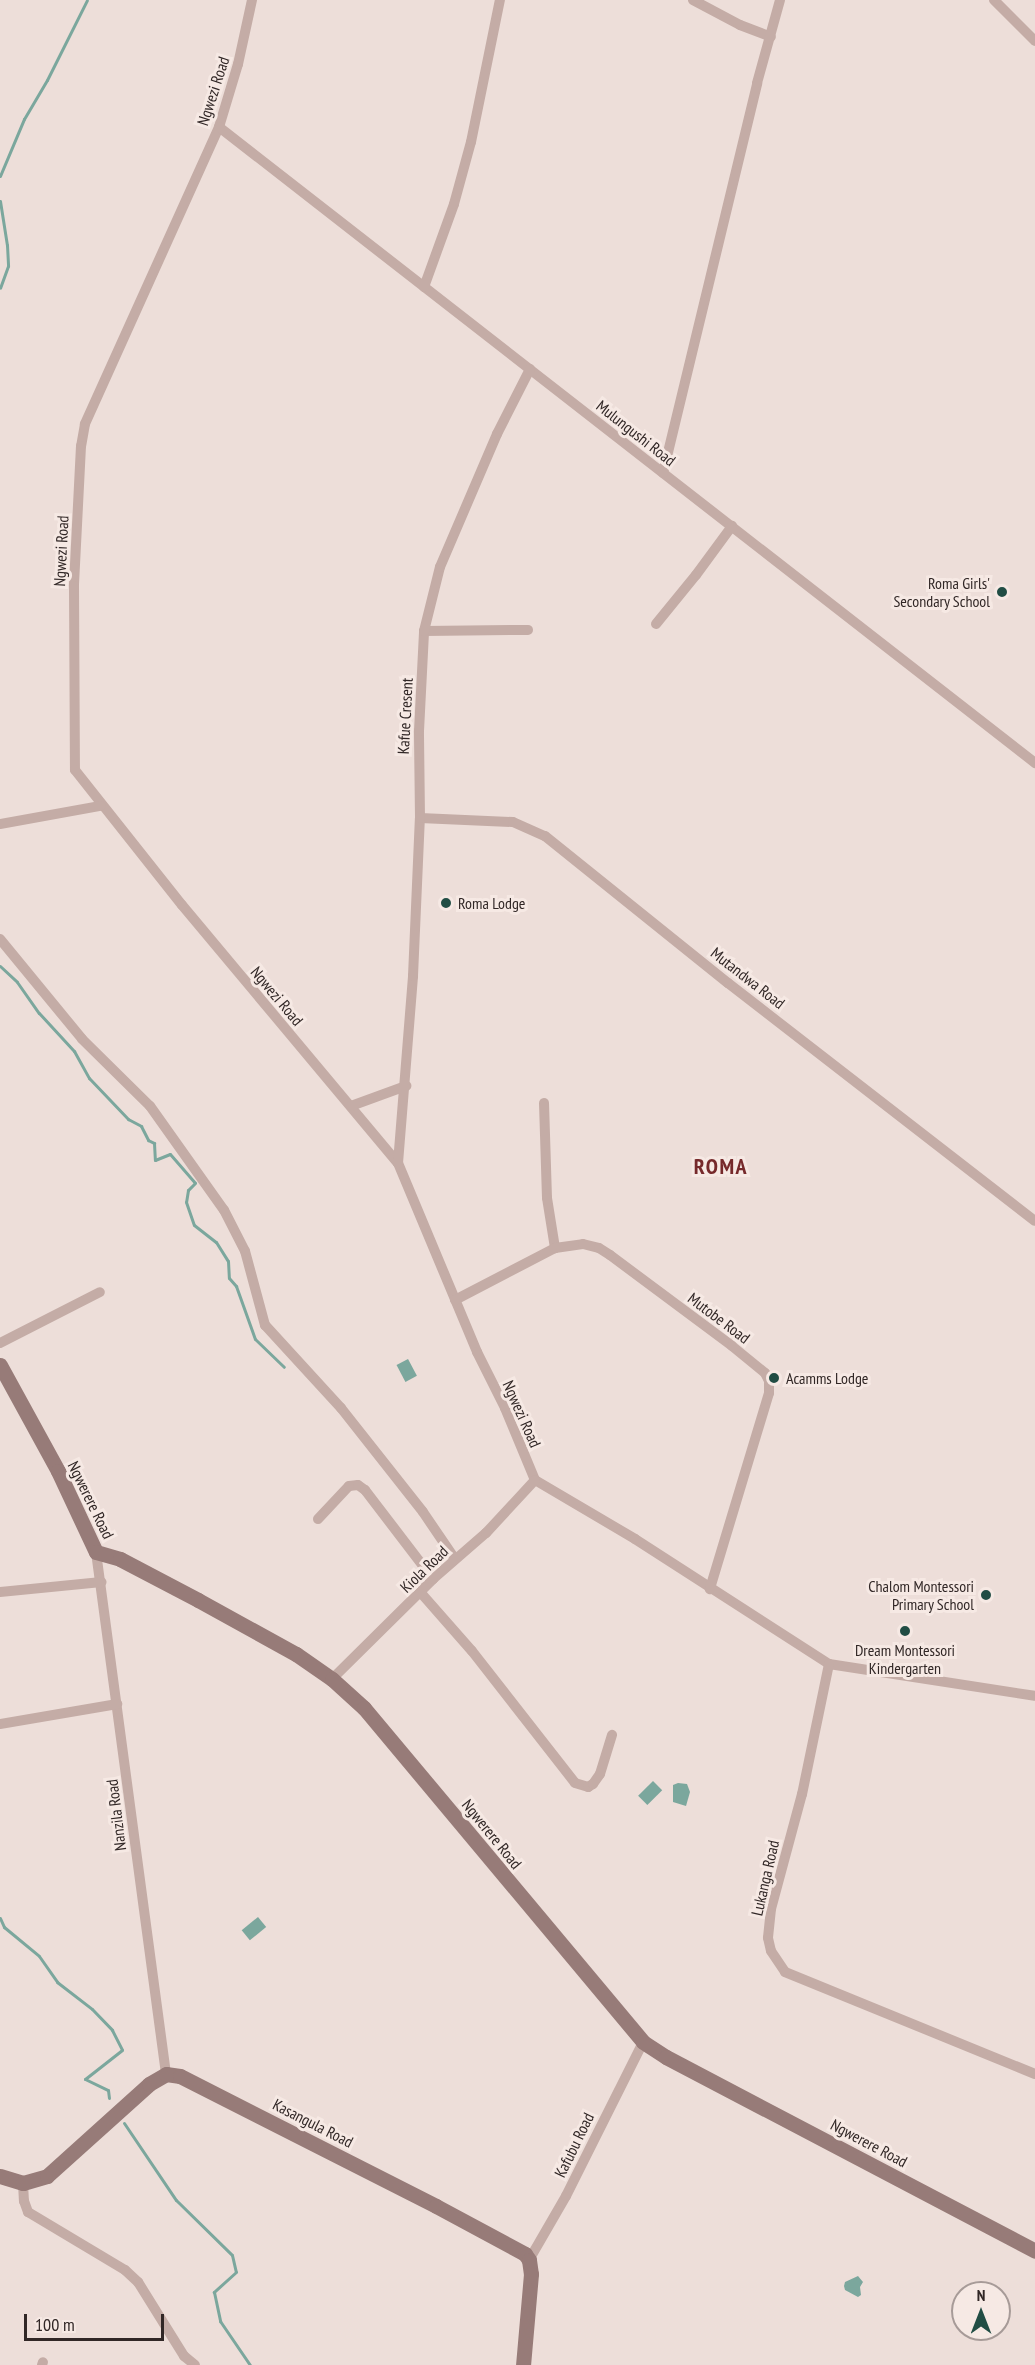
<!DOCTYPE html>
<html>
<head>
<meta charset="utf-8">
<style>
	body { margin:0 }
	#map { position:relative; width:1035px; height:2365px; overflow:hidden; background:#edded9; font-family:"PT Sans Narrow",sans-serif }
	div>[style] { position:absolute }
	.water>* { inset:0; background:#7ba79d; transform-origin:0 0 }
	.stream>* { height:3px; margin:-1.5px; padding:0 1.5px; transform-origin:1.5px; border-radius:1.5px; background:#7ba79d }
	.street>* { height:10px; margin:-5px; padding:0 5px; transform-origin:5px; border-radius:5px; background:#c4aca6 }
	.secondary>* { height:15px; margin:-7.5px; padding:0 7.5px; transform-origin:7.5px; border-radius:7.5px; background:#977b78 }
	.dots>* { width:16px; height:16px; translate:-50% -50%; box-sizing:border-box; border:3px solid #f6e9e4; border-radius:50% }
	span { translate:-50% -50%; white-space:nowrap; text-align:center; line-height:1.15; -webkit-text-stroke:6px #f6e9e4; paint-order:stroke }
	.street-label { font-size:16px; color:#312726 }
	.poi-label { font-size:16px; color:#312726 }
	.right { translate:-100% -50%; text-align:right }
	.left { translate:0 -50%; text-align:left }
	.district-label { font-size:22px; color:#76292b; font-weight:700; letter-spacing:1.5px }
	.north { position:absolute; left:951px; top:2281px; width:60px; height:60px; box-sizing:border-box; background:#f6e9e4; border:2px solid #a79b98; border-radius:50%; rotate:0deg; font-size:16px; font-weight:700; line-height:24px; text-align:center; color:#312726 }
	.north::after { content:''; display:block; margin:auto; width:21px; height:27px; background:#214d44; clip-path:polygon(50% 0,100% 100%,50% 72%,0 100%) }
	.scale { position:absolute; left:24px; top:2314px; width:140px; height:27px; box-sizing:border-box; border:3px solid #312726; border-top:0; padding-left:8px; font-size:18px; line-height:21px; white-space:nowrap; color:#312726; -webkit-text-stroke:4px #f6e9e4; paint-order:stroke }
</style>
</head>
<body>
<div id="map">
	<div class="water">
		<div style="left:408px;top:1359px;width:19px;height:13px;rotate:62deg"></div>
		<div style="left:653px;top:1781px;width:13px;height:21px;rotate:45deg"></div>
		<div style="clip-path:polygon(678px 1783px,687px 1784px,690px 1792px,686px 1806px,673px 1802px,673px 1785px)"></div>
		<div style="left:258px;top:1917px;width:13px;height:21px;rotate:51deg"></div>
		<div style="clip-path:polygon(858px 2276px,863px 2282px,860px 2287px,861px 2295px,858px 2297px,845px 2290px,844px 2286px,845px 2282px)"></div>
	</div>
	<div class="stream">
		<div style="left:0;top:176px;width:62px;rotate:-67.2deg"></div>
		<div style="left:24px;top:119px;width:45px;rotate:-59.5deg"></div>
		<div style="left:47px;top:80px;width:89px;rotate:-63.4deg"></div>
		<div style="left:0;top:201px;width:45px;rotate:81deg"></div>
		<div style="left:7px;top:245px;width:21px;rotate:87deg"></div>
		<div style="left:8px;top:266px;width:23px;rotate:110deg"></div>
		<div style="left:0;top:966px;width:23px;rotate:43deg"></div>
		<div style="left:17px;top:982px;width:38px;rotate:55deg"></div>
		<div style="left:39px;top:1013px;width:52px;rotate:47.4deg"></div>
		<div style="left:74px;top:1051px;width:31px;rotate:61deg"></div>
		<div style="left:89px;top:1078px;width:57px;rotate:46.4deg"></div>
		<div style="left:128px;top:1119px;width:15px;rotate:28deg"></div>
		<div style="left:141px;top:1126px;width:16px;rotate:63deg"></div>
		<div style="left:148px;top:1140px;width:7px;rotate:27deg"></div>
		<div style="left:154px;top:1143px;width:17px;rotate:87deg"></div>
		<div style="left:155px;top:1160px;width:16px;rotate:-22deg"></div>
		<div style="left:170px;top:1154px;width:38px;rotate:49deg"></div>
		<div style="left:195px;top:1183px;width:10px;rotate:135deg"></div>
		<div style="left:188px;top:1190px;width:12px;rotate:99deg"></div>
		<div style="left:186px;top:1202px;width:24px;rotate:71deg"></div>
		<div style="left:194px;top:1225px;width:28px;rotate:38deg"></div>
		<div style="left:216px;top:1242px;width:22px;rotate:58deg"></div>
		<div style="left:228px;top:1261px;width:17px;rotate:87deg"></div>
		<div style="left:229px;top:1278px;width:11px;rotate:49deg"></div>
		<div style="left:236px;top:1286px;width:56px;rotate:70.3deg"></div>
		<div style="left:255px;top:1339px;width:40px;rotate:44deg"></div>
		<div style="left:0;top:1918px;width:10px;rotate:66deg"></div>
		<div style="left:4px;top:1927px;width:45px;rotate:39.6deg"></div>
		<div style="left:39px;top:1956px;width:32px;rotate:55deg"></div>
		<div style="left:57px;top:1982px;width:44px;rotate:37.6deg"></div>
		<div style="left:92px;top:2009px;width:29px;rotate:46deg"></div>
		<div style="left:112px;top:2030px;width:22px;rotate:63deg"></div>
		<div style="left:122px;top:2050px;width:47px;rotate:141.9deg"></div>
		<div style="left:85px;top:2079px;width:25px;rotate:26deg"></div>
		<div style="left:108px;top:2090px;width:8px;rotate:83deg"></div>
		<div style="left:124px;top:2123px;width:93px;rotate:56deg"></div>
		<div style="left:176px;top:2200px;width:78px;rotate:44.5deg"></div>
		<div style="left:232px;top:2255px;width:17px;rotate:77deg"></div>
		<div style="left:236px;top:2272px;width:30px;rotate:138deg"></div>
		<div style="left:214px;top:2292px;width:30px;rotate:78deg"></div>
		<div style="left:220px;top:2321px;width:53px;rotate:55.7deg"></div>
	</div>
	<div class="street">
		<div style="left:252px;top:0;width:66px;rotate:102.3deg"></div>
		<div style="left:238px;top:64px;width:66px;rotate:106.8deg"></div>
		<div style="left:219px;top:127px;width:326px;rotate:114.3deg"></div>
		<div style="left:85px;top:424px;width:22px;rotate:100deg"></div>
		<div style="left:81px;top:446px;width:140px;rotate:92.9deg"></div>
		<div style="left:74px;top:586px;width:184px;rotate:89.7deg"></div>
		<div style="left:75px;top:770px;width:172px;rotate:51.6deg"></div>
		<div style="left:182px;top:905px;width:336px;rotate:50.1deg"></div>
		<div style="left:398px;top:1163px;width:205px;rotate:67.3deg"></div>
		<div style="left:477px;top:1352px;width:63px;rotate:63.4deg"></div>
		<div style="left:505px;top:1408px;width:78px;rotate:67.4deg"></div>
		<div style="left:535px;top:1480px;width:116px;rotate:30.5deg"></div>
		<div style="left:635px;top:1539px;width:231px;rotate:32.8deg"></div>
		<div style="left:829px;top:1664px;width:208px;rotate:8.8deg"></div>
		<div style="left:693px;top:0;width:53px;rotate:28deg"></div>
		<div style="left:740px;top:25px;width:33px;rotate:21deg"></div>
		<div style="left:994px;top:0;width:58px;rotate:45deg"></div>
		<div style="left:219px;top:127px;width:1035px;rotate:37.93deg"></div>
		<div style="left:424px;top:287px;width:88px;rotate:-70.1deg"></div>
		<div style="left:454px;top:204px;width:64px;rotate:-74.7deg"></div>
		<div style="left:471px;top:142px;width:145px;rotate:-78.5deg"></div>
		<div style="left:663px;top:473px;width:401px;rotate:-76.4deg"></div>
		<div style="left:757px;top:83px;width:86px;rotate:-74.5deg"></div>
		<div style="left:656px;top:624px;width:63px;rotate:-50.8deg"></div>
		<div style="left:696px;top:575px;width:61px;rotate:-53.7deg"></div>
		<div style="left:424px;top:631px;width:104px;rotate:-0.6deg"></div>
		<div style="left:420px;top:818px;width:93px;rotate:2.5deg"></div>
		<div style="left:513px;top:822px;width:35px;rotate:24deg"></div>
		<div style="left:545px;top:836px;width:235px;rotate:38.8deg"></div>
		<div style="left:728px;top:983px;width:388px;rotate:37.8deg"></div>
		<div style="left:0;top:824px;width:102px;rotate:-10.2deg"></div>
		<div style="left:0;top:939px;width:129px;rotate:50.6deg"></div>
		<div style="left:82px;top:1039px;width:95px;rotate:44.6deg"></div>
		<div style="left:150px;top:1106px;width:128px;rotate:54.6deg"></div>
		<div style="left:224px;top:1210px;width:46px;rotate:62.9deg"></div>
		<div style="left:245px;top:1251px;width:77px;rotate:74.9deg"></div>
		<div style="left:265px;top:1325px;width:113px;rotate:47.5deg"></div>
		<div style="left:341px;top:1408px;width:132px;rotate:51.7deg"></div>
		<div style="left:423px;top:1512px;width:57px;rotate:55.8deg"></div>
		<div style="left:544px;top:1103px;width:95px;rotate:88.2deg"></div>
		<div style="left:547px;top:1198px;width:51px;rotate:80.9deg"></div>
		<div style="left:351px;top:1106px;width:59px;rotate:-20deg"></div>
		<div style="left:398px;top:1163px;width:188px;rotate:-85.4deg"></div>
		<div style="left:413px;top:976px;width:158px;rotate:-87.5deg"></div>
		<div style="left:420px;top:818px;width:87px;rotate:-90.7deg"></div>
		<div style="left:419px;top:731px;width:100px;rotate:-87.1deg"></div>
		<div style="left:424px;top:631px;width:66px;rotate:-76deg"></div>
		<div style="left:440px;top:567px;width:145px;rotate:-66.8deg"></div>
		<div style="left:497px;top:434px;width:73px;rotate:-63.1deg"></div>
		<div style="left:455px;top:1300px;width:113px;rotate:-27.5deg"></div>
		<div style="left:555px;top:1248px;width:28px;rotate:-8deg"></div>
		<div style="left:583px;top:1244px;width:16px;rotate:14deg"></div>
		<div style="left:599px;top:1248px;width:13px;rotate:32deg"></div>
		<div style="left:610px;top:1255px;width:152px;rotate:36.7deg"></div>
		<div style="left:732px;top:1346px;width:43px;rotate:39.3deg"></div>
		<div style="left:765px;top:1373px;width:9px;rotate:63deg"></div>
		<div style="left:769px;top:1381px;width:12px;rotate:90deg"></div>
		<div style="left:769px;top:1393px;width:205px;rotate:106.8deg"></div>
		<div style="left:0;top:1343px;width:112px;rotate:-27deg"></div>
		<div style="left:318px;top:1519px;width:45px;rotate:-46.8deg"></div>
		<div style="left:349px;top:1486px;width:9px;rotate:-6deg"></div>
		<div style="left:358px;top:1485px;width:9px;rotate:36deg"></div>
		<div style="left:365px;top:1490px;width:112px;rotate:52.6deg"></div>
		<div style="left:96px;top:1552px;width:527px;rotate:82.36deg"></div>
		<div style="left:0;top:1592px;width:102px;rotate:-5.6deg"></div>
		<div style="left:421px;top:1593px;width:77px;rotate:48.7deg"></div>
		<div style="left:472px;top:1651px;width:167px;rotate:52deg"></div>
		<div style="left:575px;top:1783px;width:14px;rotate:17deg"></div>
		<div style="left:588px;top:1787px;width:6px;rotate:-31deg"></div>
		<div style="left:593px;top:1784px;width:12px;rotate:-55deg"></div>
		<div style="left:600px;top:1774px;width:41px;rotate:-72.9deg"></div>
		<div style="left:829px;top:1664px;width:133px;rotate:101.7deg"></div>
		<div style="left:802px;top:1794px;width:119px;rotate:105.1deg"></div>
		<div style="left:771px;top:1909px;width:29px;rotate:96deg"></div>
		<div style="left:768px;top:1938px;width:13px;rotate:77deg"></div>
		<div style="left:771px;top:1951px;width:25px;rotate:56deg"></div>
		<div style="left:785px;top:1972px;width:270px;rotate:22.2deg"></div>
		<div style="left:332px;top:1679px;width:142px;rotate:-44.7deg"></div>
		<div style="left:433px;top:1579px;width:70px;rotate:-41deg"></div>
		<div style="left:486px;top:1533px;width:72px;rotate:-47.2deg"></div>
		<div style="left:0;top:1724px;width:119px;rotate:-9.7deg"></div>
		<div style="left:23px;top:2183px;width:18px;rotate:87deg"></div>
		<div style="left:24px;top:2201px;width:12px;rotate:70deg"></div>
		<div style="left:28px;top:2212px;width:113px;rotate:30.9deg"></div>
		<div style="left:125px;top:2270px;width:18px;rotate:43deg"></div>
		<div style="left:138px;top:2282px;width:87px;rotate:58.1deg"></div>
		<div style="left:184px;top:2356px;width:14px;rotate:39deg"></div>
		<div style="left:529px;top:2260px;width:74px;rotate:-60deg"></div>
		<div style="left:566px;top:2196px;width:172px;rotate:-63.4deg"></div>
		<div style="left:42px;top:2365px;width:3px;rotate:-72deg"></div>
	</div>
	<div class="secondary">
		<div style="left:0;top:1365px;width:121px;rotate:61.3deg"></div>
		<div style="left:58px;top:1471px;width:89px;rotate:64.9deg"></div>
		<div style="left:96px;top:1552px;width:25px;rotate:16deg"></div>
		<div style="left:120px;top:1559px;width:88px;rotate:27.7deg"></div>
		<div style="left:198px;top:1600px;width:112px;rotate:28.9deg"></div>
		<div style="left:296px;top:1654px;width:44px;rotate:34.8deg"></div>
		<div style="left:332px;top:1679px;width:43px;rotate:42.2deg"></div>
		<div style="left:364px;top:1708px;width:435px;rotate:50.1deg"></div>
		<div style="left:643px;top:2042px;width:27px;rotate:33deg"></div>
		<div style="left:666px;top:2057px;width:417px;rotate:27.7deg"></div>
		<div style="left:0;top:2176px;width:24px;rotate:17deg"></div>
		<div style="left:23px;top:2183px;width:25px;rotate:-16deg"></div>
		<div style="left:47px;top:2176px;width:137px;rotate:-42deg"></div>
		<div style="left:149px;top:2084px;width:20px;rotate:-30deg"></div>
		<div style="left:166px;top:2074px;width:14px;rotate:8deg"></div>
		<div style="left:180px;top:2076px;width:287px;rotate:26.9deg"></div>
		<div style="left:436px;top:2206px;width:101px;rotate:28.3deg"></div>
		<div style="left:525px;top:2254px;width:7px;rotate:56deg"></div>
		<div style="left:529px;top:2260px;width:14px;rotate:82deg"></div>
		<div style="left:531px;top:2274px;width:91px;rotate:95deg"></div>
	</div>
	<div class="dots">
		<div style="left:1002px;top:592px;background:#214d44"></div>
		<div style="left:446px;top:903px;background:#214d44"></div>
		<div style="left:774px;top:1378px;background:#214d44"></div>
		<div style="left:986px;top:1595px;background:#214d44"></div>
		<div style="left:905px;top:1631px;background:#214d44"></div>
	</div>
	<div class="street-label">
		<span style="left:213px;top:91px;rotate:-72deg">Ngwezi Road</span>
		<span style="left:636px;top:433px;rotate:38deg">Mulungushi Road</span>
		<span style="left:61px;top:551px;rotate:-87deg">Ngwezi Road</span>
		<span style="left:405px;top:716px;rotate:-87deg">Kafue Cresent</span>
		<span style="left:748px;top:978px;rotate:38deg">Mutandwa Road</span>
		<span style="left:277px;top:996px;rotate:50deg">Ngwezi Road</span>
		<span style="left:719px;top:1318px;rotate:37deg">Mutobe Road</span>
		<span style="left:522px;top:1414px;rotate:66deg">Ngwezi Road</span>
		<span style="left:91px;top:1500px;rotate:64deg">Ngwerere Road</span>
		<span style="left:424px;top:1569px;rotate:-44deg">Kiola Road</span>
		<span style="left:116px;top:1815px;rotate:-97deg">Nanzila Road</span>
		<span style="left:492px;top:1834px;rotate:51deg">Ngwerere Road</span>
		<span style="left:765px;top:1878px;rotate:-77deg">Lukanga Road</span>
		<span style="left:313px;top:2123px;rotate:27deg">Kasangula Road</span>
		<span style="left:869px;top:2143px;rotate:28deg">Ngwerere Road</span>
		<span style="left:574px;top:2145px;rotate:-64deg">Kafubu Road</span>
	</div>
	<div class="poi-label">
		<span class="right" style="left:990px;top:592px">Roma Girls'<br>Secondary School</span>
		<span class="left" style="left:458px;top:903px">Roma Lodge</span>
		<span class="left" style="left:786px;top:1378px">Acamms Lodge</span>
		<span class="right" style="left:974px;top:1595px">Chalom Montessori<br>Primary School</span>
		<span style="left:905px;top:1659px">Dream Montessori<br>Kindergarten</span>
	</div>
	<div class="district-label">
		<span style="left:721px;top:1167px">ROMA</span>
	</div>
	<div class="north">N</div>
	<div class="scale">100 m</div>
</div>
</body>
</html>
